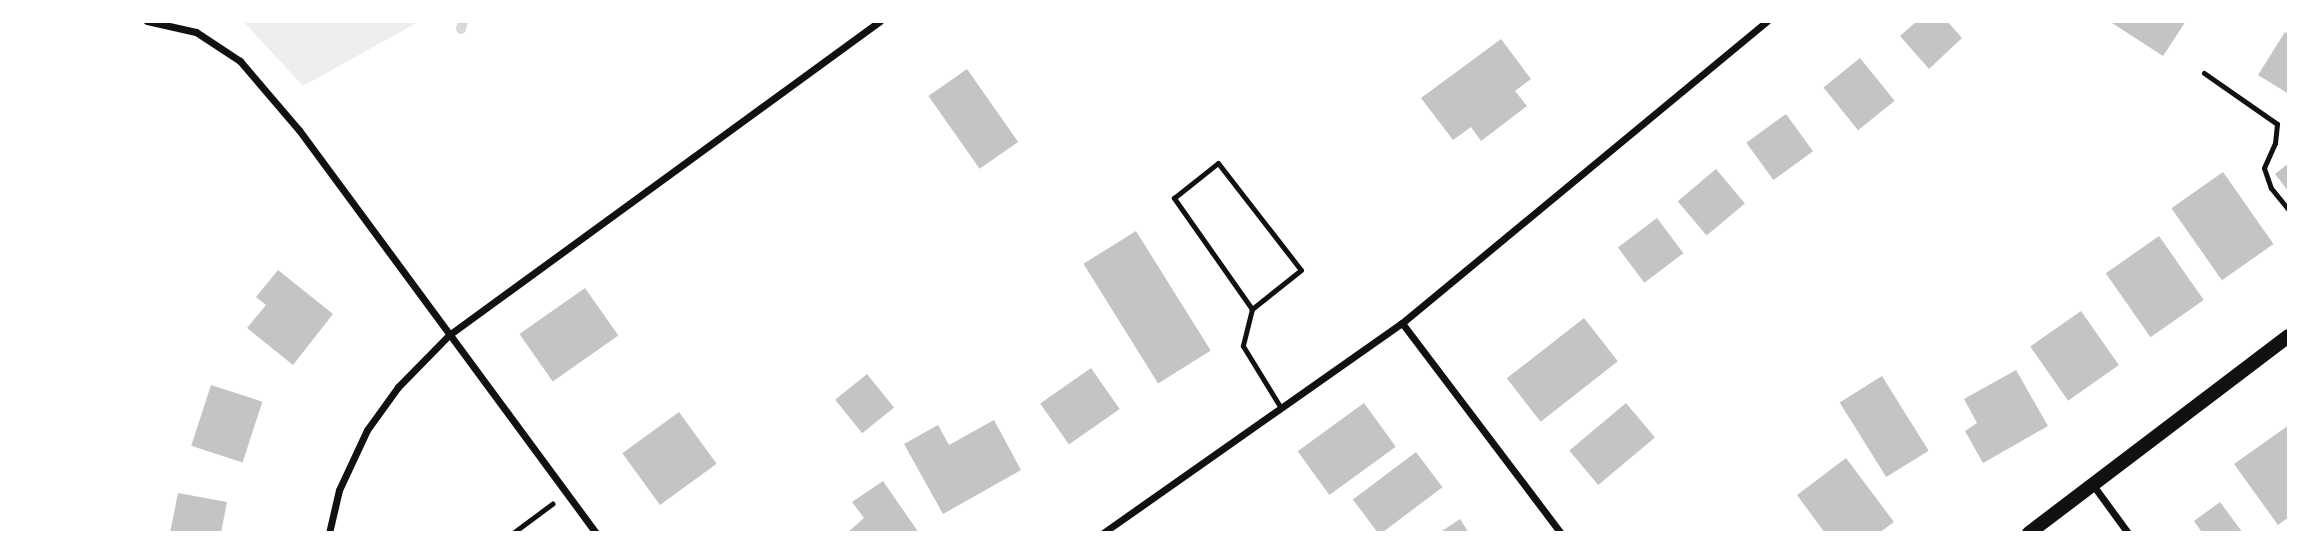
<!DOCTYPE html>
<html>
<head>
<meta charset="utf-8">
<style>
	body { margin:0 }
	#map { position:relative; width:2310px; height:554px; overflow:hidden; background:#fff; font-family:Quicksand,sans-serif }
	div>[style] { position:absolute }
	.green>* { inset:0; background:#eee }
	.stream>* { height:10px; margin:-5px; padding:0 5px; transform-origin:5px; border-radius:5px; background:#d9d9d9 }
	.building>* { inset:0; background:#c4c4c4; transform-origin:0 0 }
	.path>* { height:4.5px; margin:-2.25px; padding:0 2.25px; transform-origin:2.25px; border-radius:2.25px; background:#111 }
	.service>* { height:5px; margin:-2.5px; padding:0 2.5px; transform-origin:2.5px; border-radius:2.5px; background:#111 }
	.minor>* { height:7px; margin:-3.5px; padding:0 3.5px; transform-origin:3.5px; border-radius:3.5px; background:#111 }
	.secondary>* { height:14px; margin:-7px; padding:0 7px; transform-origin:7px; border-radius:7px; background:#111 }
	span { translate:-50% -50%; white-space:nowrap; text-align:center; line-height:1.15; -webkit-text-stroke:5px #fff; paint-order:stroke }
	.frame { position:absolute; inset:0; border:23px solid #fff; pointer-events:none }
</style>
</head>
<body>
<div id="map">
	<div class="green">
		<div style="clip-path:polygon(243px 21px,420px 21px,303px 86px)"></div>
	</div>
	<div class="stream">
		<div style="left:461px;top:29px;width:8px;rotate:-76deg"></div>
	</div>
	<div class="building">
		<div style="clip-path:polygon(1917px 21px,1947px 21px,1962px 38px,1929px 69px,1900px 36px)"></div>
		<div style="clip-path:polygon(2109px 21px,2186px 21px,2163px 56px)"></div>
		<div style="clip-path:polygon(2285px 32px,2289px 34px,2289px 94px,2258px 75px)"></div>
		<div style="clip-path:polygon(1501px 39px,1531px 79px,1515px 91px,1527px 106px,1481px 141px,1471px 127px,1453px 140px,1421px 98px)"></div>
		<div style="left:1860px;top:58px;width:55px;height:47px;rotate:51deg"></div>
		<div style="left:967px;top:69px;width:89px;height:47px;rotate:55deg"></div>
		<div style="left:1786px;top:114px;width:46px;height:49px;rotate:54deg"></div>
		<div style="clip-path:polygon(2289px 163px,2289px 192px,2275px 174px)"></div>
		<div style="left:1716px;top:169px;width:45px;height:50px;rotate:50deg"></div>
		<div style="left:2223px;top:172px;width:88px;height:63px;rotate:55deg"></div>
		<div style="left:1657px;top:218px;width:44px;height:49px;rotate:53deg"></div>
		<div style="left:1136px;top:231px;width:141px;height:62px;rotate:58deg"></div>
		<div style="left:2159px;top:236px;width:78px;height:65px;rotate:55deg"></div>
		<div style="clip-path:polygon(278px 270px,333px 314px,293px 365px,247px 328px,266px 305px,256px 297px)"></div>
		<div style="left:585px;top:288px;width:58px;height:80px;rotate:55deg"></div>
		<div style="left:2081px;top:311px;width:66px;height:62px;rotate:55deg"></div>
		<div style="left:1584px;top:318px;width:55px;height:98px;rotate:52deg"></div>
		<div style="left:1091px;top:368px;width:50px;height:62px;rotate:55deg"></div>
		<div style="clip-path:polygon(2016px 370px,2048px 426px,1983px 463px,1965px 431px,1977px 423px,1964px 399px)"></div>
		<div style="left:867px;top:374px;width:43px;height:41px;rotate:51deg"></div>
		<div style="left:1882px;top:376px;width:88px;height:50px;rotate:58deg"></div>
		<div style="left:211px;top:385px;width:54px;height:64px;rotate:18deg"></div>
		<div style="left:1364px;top:403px;width:54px;height:82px;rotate:54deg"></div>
		<div style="left:1626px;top:403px;width:45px;height:74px;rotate:50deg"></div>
		<div style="left:679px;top:412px;width:64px;height:70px;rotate:54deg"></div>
		<div style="clip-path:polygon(994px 420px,1021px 470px,943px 514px,904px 444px,938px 425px,949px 445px)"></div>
		<div style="clip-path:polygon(2289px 425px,2289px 517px,2278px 525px,2234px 464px)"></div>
		<div style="left:1416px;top:452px;width:44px;height:79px;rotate:53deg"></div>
		<div style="clip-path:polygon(1846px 458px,1894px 522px,1879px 533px,1825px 533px,1797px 495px)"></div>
		<div style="clip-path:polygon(883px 481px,919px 533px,847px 533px,864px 518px,852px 502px)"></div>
		<div style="clip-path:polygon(178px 493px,227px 502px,221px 533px,170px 533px)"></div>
		<div style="clip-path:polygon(2220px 502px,2243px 533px,2198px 533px,2201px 531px,2194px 521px)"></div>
		<div style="clip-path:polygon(1460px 519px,1469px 533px,1439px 533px)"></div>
	</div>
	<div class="path">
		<div style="left:513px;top:533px;width:49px;rotate:-36.6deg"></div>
	</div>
	<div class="service">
		<div style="left:2204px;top:73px;width:89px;rotate:34.9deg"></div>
		<div style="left:2277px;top:124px;width:19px;rotate:96deg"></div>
		<div style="left:2275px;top:143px;width:27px;rotate:114deg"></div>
		<div style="left:2264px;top:168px;width:21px;rotate:71deg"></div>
		<div style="left:2271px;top:188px;width:28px;rotate:51deg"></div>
		<div style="left:1252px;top:309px;width:136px;rotate:-125.1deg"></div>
		<div style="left:1174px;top:198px;width:56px;rotate:-38.5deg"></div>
		<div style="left:1218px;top:163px;width:135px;rotate:52.2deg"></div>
		<div style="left:1301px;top:270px;width:63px;rotate:141.5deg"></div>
		<div style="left:1252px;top:309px;width:38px;rotate:104deg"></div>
		<div style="left:1243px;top:346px;width:73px;rotate:58.5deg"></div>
	</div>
	<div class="minor">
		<div style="left:147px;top:21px;width:50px;rotate:12.7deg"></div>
		<div style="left:196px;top:32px;width:53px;rotate:33.4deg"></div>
		<div style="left:240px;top:61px;width:91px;rotate:49.5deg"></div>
		<div style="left:299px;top:130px;width:501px;rotate:53.61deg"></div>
		<div style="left:1402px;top:323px;width:263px;rotate:52.9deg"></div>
		<div style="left:2093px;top:485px;width:59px;rotate:53.9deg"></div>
		<div style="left:329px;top:533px;width:44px;rotate:-76.9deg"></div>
		<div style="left:339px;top:490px;width:66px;rotate:-65deg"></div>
		<div style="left:367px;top:430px;width:53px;rotate:-54.2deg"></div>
		<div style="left:398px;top:387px;width:73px;rotate:-45.6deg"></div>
		<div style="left:449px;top:335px;width:533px;rotate:-36.07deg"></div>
		<div style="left:1103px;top:533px;width:365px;rotate:-35.1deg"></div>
		<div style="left:1402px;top:323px;width:474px;rotate:-39.6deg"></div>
	</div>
	<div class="secondary">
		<div style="left:2029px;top:533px;width:326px;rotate:-37.2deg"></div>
	</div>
	<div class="frame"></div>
</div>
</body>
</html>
